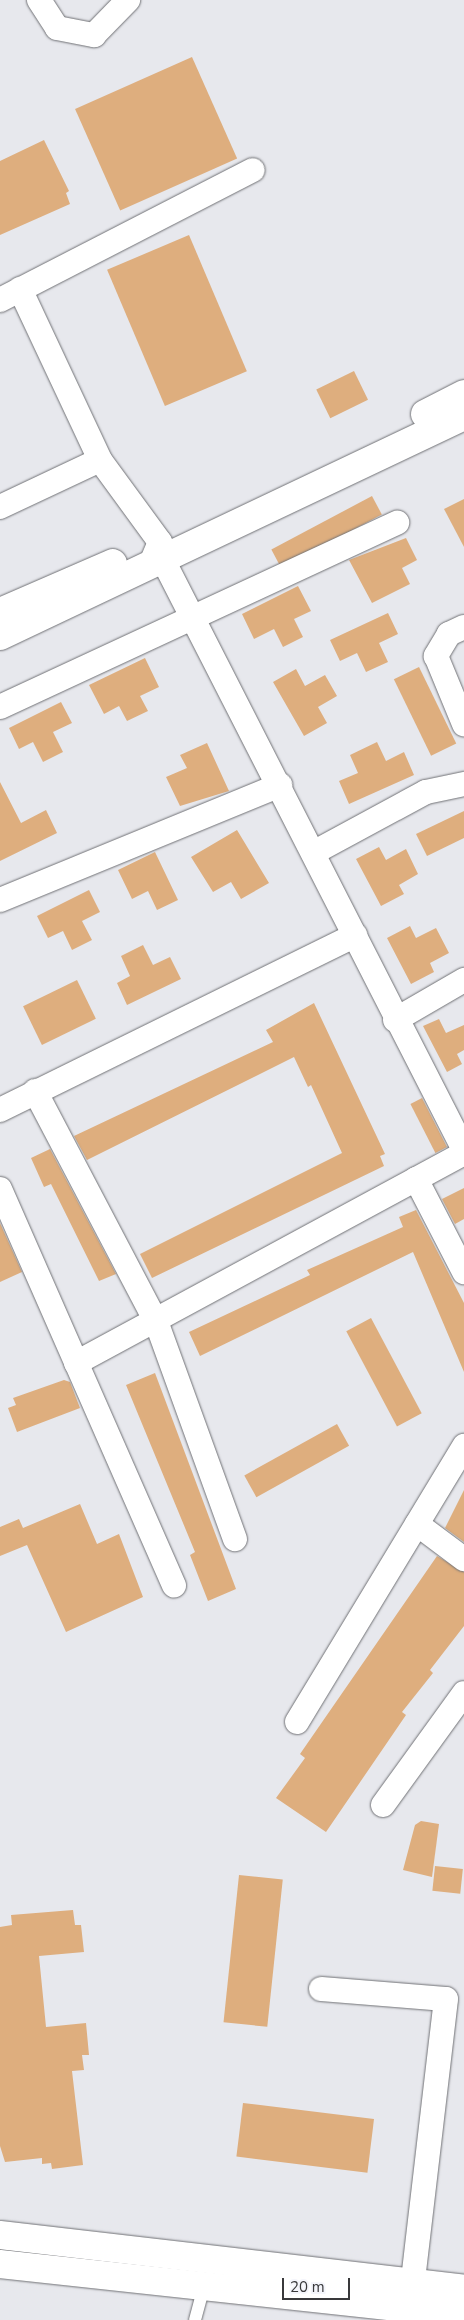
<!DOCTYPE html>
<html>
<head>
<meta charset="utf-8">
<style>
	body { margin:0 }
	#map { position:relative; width:464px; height:2320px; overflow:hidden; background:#e7e8ed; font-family:"Nunito Sans",sans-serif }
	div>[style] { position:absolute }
	.building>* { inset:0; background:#deae7e; transform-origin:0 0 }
	.roads { filter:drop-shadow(0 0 1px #707175) drop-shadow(0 0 1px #707175) }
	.service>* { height:12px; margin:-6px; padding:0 6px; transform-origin:6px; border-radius:6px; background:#fff }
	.minor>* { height:24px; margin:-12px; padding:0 12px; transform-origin:12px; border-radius:12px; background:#fff }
	.secondary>* { height:28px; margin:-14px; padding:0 14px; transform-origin:14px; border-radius:14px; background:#fff }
	.primary>* { height:28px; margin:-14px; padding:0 14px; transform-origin:14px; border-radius:14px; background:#fff }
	span { translate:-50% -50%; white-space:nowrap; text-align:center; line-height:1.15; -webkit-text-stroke:4.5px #f4f5fb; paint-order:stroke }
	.scale { position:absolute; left:282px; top:2278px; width:68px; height:22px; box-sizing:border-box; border:2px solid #39393b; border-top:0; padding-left:6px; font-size:15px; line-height:18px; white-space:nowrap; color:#39393b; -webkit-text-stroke:4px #f4f5fb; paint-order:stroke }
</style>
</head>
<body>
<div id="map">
	<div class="building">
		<div style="left:192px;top:57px;width:111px;height:128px;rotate:66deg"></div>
		<div style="clip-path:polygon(44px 140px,69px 191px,66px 193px,70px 204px,0 235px,0 161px)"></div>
		<div style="left:189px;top:235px;width:148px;height:89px;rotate:67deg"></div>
		<div style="left:354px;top:371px;width:32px;height:42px;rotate:64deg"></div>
		<div style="left:372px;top:496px;width:21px;height:114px;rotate:62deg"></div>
		<div style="clip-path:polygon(464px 499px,464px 547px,444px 509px)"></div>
		<div style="clip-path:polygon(406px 538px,417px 560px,402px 568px,410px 584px,372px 603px,349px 560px)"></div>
		<div style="clip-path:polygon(298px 586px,311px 611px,294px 619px,303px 637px,283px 647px,274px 629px,254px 639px,242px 614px)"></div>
		<div style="clip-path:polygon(388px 613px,398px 634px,379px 643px,388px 662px,366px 672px,357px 653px,340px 661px,330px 640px)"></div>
		<div style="clip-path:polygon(145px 658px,159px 687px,140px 696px,148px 711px,127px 721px,119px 706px,104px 714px,89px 685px)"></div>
		<div style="left:419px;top:667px;width:85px;height:28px;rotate:64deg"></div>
		<div style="clip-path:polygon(296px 669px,305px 686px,325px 675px,337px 696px,318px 707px,327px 723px,304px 736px,273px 682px)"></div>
		<div style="clip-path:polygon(61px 702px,72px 723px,53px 732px,63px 752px,43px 762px,33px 742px,19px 749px,9px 728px)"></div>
		<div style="clip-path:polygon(377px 742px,386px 761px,404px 752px,414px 775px,349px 804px,339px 781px,358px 773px,350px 755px)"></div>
		<div style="clip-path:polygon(207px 743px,229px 791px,180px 806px,166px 777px,187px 768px,180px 755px)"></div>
		<div style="clip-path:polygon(0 782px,21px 823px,46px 810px,57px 833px,0 861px)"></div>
		<div style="clip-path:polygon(464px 811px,464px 838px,427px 856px,416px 834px)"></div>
		<div style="clip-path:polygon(237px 830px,269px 883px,241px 899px,231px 882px,213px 892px,191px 857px)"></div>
		<div style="clip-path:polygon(379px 847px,386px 860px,406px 849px,418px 874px,399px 885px,404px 894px,381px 906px,356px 859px)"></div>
		<div style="clip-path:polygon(155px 852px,178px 900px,157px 910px,148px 891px,132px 899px,118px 870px)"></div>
		<div style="clip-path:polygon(89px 890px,100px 912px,82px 921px,92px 940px,72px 950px,63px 931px,48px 938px,37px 916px)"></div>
		<div style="clip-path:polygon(410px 926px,416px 938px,436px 928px,449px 953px,430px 963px,434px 972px,411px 984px,387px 938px)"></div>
		<div style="clip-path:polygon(143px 945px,153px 965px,170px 957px,181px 979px,127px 1005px,117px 983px,130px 976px,121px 956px)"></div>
		<div style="left:77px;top:980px;width:43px;height:60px;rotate:64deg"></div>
		<div style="clip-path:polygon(314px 1003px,385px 1154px,380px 1156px,384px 1166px,152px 1278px,140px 1254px,342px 1153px,311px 1085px,308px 1087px,294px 1057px,87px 1160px,74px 1136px,273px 1042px,266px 1030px)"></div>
		<div style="clip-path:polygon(439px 1019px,446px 1033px,464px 1025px,464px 1050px,457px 1054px,462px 1064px,447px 1072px,423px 1026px)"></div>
		<div style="left:422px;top:1098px;width:55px;height:13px;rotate:63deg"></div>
		<div style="clip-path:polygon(50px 1149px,116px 1274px,99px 1281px,51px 1184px,44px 1187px,31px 1158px)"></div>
		<div style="clip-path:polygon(464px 1188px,464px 1219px,455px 1224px,442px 1199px)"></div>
		<div style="clip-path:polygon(416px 1210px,464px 1303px,464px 1372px,413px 1252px,200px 1356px,189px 1332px,310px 1275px,307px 1270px,403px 1227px,399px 1217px)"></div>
		<div style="clip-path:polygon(0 1223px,22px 1272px,0 1282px)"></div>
		<div style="left:371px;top:1318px;width:108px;height:28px;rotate:62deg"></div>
		<div style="clip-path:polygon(155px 1373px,236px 1589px,208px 1601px,190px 1555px,195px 1552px,126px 1385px)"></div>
		<div style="clip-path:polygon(64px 1380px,70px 1382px,80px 1408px,17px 1432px,8px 1408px,16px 1405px,13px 1398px)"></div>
		<div style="left:337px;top:1424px;width:25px;height:106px;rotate:61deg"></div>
		<div style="clip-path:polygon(464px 1490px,464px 1542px,445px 1528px)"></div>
		<div style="clip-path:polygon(80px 1504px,97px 1544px,119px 1534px,143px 1597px,66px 1632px,27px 1545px,0 1556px,0 1527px,19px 1519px,23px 1528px)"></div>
		<div style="clip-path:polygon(437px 1556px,464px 1572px,464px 1626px,430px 1670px,433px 1673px,402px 1712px,406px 1715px,326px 1832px,276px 1798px,305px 1758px,300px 1754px)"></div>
		<div style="clip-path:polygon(421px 1821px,439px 1824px,432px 1877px,403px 1870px,415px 1825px)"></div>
		<div style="left:435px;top:1866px;width:28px;height:25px;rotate:6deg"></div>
		<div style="left:239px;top:1875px;width:44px;height:148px;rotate:6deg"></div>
		<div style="clip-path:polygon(73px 1910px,75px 1925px,81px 1925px,84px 1952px,39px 1956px,46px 2027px,86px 2023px,89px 2055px,82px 2055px,84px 2070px,72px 2071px,83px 2165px,52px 2169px,51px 2163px,42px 2164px,42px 2158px,5px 2162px,0 2146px,0 1927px,12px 1925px,11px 1915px)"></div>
		<div style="left:243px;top:2103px;width:132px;height:54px;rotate:7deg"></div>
	</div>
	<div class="roads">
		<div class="service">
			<div style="left:195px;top:2320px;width:35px;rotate:-75deg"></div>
		</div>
		<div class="minor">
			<div style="left:39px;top:0;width:33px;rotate:57deg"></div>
			<div style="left:57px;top:28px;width:38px;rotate:11deg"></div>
			<div style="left:94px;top:35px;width:49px;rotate:-45.8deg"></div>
			<div style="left:20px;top:289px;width:189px;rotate:64.9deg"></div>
			<div style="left:100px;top:460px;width:102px;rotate:53.8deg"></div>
			<div style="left:160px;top:542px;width:26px;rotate:113deg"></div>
			<div style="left:0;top:300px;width:284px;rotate:-27.2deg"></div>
			<div style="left:0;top:507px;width:110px;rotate:-25.2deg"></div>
			<div style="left:162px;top:558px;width:665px;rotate:62.97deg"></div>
			<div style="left:464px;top:627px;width:17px;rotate:155deg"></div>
			<div style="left:449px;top:634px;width:26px;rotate:121deg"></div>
			<div style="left:436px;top:656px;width:74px;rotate:67.6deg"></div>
			<div style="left:0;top:707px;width:438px;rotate:-24.9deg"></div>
			<div style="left:313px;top:853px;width:128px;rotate:-28.4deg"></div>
			<div style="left:426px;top:792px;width:39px;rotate:-12deg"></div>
			<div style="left:0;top:900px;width:303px;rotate:-22.3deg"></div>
			<div style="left:395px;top:1020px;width:80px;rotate:-30.1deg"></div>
			<div style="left:35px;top:1091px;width:260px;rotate:62.3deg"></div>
			<div style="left:156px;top:1321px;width:232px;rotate:70.1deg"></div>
			<div style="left:0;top:1110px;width:396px;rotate:-26.2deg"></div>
			<div style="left:416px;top:1179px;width:105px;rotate:62.7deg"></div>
			<div style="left:0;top:1189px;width:433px;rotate:66.3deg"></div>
			<div style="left:76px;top:1363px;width:441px;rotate:-28.4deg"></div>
			<div style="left:417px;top:1524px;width:59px;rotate:36.7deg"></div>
			<div style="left:297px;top:1722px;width:323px;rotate:-58.8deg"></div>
			<div style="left:383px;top:1805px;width:138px;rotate:-54.1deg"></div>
			<div style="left:321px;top:1989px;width:125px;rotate:4.6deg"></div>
			<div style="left:446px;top:1999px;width:285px;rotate:96.7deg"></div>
			<div style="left:413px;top:2282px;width:19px;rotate:74deg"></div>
		</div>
		<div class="secondary">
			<div style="left:425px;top:414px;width:44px;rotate:-27.1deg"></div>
			<div style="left:0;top:612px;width:123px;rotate:-23.4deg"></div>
			<div style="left:0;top:636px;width:514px;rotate:-25.37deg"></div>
		</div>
		<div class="primary">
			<div style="left:0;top:2235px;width:467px;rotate:6.6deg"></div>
			<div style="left:0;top:2264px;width:467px;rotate:6.2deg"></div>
		</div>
	</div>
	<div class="scale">20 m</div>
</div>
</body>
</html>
